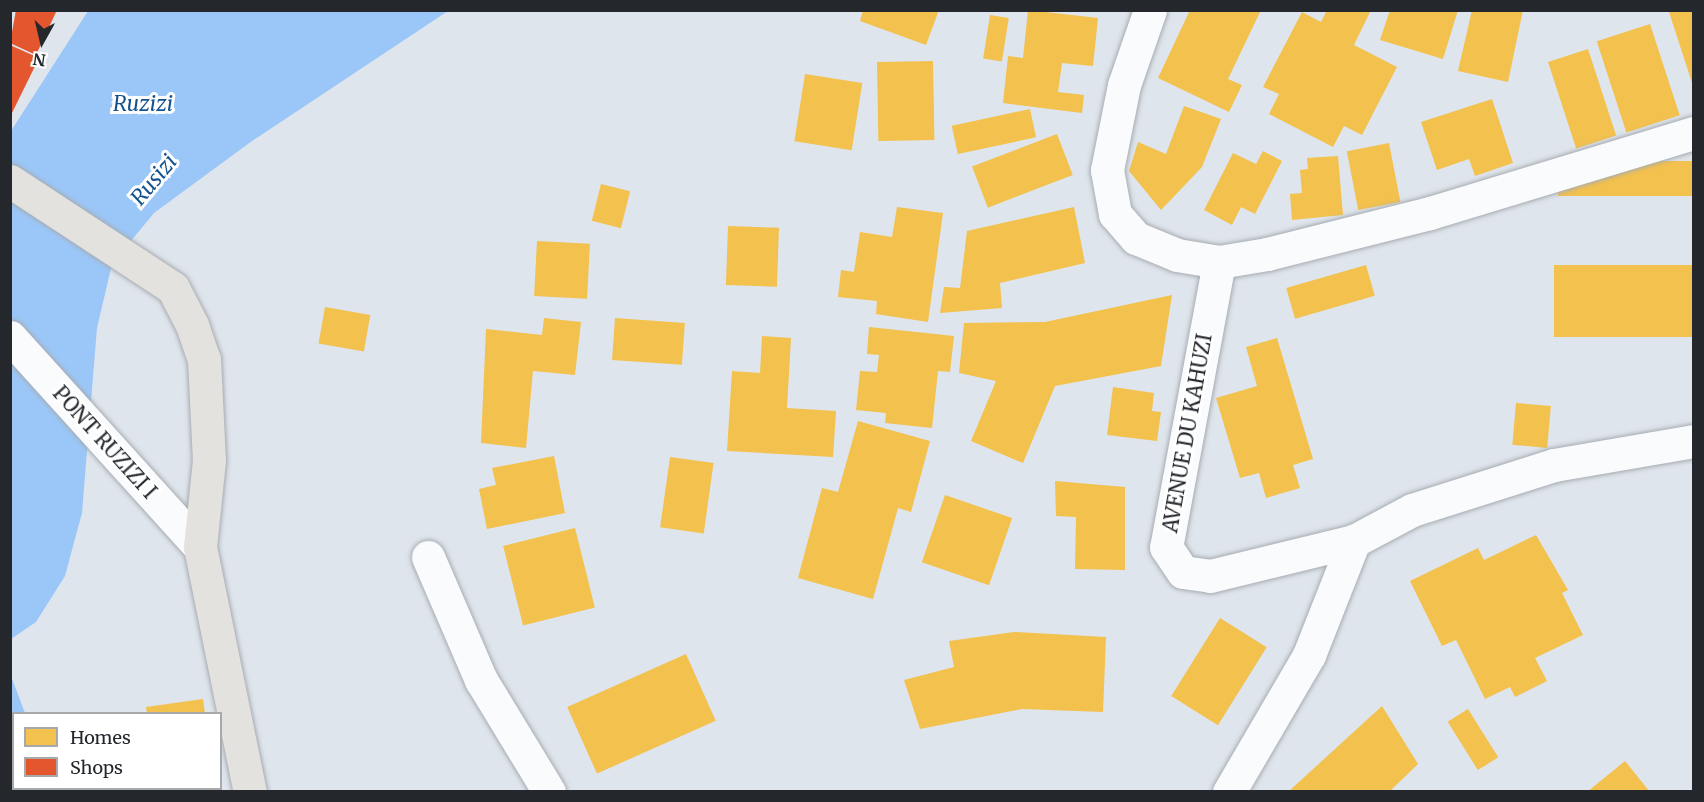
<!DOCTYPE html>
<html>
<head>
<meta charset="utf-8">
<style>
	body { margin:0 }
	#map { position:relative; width:1704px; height:802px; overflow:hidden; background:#dfe5ec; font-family:Merriweather,serif }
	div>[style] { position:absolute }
	.water>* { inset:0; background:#9bc7f8 }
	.homes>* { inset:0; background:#f2c14e; transform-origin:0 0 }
	.shops>* { inset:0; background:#e4572e }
	.roads { filter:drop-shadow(0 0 2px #a7acb2) drop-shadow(0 0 2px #a7acb2) }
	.street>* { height:33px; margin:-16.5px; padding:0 16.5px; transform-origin:16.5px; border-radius:16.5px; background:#fafbfc }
	.primary>* { height:33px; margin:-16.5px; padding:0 16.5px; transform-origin:16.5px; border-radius:16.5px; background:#e3e2de }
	span { translate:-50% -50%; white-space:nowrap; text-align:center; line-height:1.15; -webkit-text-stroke:6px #fff; paint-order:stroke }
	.street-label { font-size:20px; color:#24282d }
	.water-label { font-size:21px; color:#14528e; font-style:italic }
	.frame { position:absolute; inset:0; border:12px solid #24282d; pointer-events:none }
	.legend { position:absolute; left:12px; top:712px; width:210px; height:78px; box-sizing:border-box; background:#fff; border:2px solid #a7a9ab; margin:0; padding:8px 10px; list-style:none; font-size:18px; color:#24282d }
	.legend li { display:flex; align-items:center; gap:12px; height:30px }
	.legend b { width:30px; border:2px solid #a7a9ab }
	.north { position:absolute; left:12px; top:12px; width:60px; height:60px; -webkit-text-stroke:4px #fff; paint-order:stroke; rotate:188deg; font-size:16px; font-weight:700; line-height:24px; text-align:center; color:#24282d }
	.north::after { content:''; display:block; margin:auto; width:21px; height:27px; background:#24282d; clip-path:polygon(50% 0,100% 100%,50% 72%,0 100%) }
</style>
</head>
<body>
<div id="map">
	<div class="water">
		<div style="clip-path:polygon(88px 11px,448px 11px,252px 141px,154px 213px,112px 264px,97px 328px,82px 513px,65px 576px,36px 622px,11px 639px,11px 131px)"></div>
		<div style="clip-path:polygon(11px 676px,25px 713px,14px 714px,14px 788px,56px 791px,11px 791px)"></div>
	</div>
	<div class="homes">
		<div style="clip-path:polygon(863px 10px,939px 10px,926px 45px,860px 21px)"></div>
		<div style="clip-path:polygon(1028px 10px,1098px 18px,1093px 66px,1062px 63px,1058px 92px,1084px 95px,1082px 113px,1003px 103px,1008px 56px,1023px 58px)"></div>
		<div style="clip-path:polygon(1190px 10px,1261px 10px,1228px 79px,1242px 85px,1229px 112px,1158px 78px)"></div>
		<div style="clip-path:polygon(1327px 10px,1371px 10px,1354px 45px,1397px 67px,1362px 135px,1344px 126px,1333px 147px,1269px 114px,1279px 94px,1263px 87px,1302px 12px,1321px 22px)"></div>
		<div style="clip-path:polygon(1390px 10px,1458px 10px,1443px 59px,1380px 40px)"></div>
		<div style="clip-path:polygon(1472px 10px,1523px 10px,1508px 82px,1458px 71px)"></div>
		<div style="clip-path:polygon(1694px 10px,1694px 86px,1693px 86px,1669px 12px)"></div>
		<div style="left:990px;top:15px;width:19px;height:44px;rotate:9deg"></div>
		<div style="left:1650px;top:24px;width:96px;height:56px;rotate:72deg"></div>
		<div style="left:1588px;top:49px;width:91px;height:42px;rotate:72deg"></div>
		<div style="left:933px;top:61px;width:79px;height:56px;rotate:89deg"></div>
		<div style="left:805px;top:74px;width:58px;height:68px;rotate:9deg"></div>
		<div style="clip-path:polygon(1492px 99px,1513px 163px,1475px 176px,1469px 159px,1437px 170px,1421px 122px)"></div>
		<div style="clip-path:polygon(1184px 106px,1221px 119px,1202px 167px,1161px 210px,1129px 171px,1138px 142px,1166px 154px)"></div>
		<div style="left:1030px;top:109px;width:29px;height:80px;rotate:78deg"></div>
		<div style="left:1057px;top:134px;width:44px;height:91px;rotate:69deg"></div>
		<div style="left:1389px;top:143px;width:60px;height:43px;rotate:79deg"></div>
		<div style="clip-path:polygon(1263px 151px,1282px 161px,1255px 214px,1241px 207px,1232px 225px,1204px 210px,1233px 153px,1256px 164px)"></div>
		<div style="clip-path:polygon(1338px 156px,1343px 215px,1292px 220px,1290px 194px,1302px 193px,1300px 170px,1308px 169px,1307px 158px)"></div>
		<div style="left:1694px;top:161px;width:35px;height:136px;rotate:90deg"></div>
		<div style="left:601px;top:184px;width:30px;height:38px;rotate:14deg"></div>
		<div style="clip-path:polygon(897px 207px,943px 213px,928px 322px,876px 314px,877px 301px,838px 297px,841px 270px,854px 272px,860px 232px,892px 237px)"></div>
		<div style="clip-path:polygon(1074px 207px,1085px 263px,1000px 283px,1002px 308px,940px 313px,944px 287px,960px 288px,967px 231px)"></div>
		<div style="left:728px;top:226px;width:51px;height:59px;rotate:2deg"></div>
		<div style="left:537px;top:241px;width:53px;height:55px;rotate:3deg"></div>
		<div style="left:1366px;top:265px;width:32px;height:83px;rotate:74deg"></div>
		<div style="left:1694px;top:265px;width:72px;height:140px;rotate:90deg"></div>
		<div style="clip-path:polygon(1172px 295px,1161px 366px,1055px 386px,1023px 463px,971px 441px,996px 381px,959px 373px,964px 323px,1045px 322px)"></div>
		<div style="left:325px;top:307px;width:46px;height:37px;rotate:10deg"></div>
		<div style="clip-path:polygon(544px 318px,581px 322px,575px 375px,533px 371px,526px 448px,481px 443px,486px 329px,542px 335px)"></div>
		<div style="left:615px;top:318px;width:70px;height:42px;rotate:4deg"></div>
		<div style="clip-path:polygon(869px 327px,954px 336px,950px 372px,938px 371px,932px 428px,885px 423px,886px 413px,856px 410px,860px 371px,877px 372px,879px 355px,867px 354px)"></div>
		<div style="clip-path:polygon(762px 336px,791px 338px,787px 408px,836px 411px,833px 457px,727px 451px,732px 371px,760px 373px)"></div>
		<div style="clip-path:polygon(1277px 338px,1313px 459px,1293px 465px,1300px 488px,1266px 498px,1259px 473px,1240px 478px,1216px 398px,1257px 386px,1246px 347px)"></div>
		<div style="clip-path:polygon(1113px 387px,1154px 393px,1152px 411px,1161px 412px,1157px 441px,1107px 435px)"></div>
		<div style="left:1516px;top:403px;width:35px;height:42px;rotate:5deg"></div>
		<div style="clip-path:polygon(858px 421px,930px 441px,911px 512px,898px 508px,873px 599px,798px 578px,822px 488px,838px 492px)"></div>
		<div style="clip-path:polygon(554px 456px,565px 513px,487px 529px,479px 489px,496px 485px,492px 468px)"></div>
		<div style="left:670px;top:457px;width:44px;height:71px;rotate:8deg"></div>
		<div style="clip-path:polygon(1055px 481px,1125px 487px,1125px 570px,1075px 569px,1076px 517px,1056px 516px)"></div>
		<div style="left:945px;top:495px;width:71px;height:71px;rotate:19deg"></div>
		<div style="left:575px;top:528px;width:82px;height:74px;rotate:76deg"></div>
		<div style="clip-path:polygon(1536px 535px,1568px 590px,1562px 593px,1583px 635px,1535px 658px,1547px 681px,1515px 697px,1510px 687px,1485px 699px,1456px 640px,1442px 646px,1410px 581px,1478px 548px,1484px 560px)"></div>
		<div style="left:1220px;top:618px;width:55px;height:92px;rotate:32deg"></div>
		<div style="clip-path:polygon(1014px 632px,1106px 637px,1103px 712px,1022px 709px,920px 729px,904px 680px,954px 667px,949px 641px)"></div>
		<div style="left:686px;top:654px;width:73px;height:130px;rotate:66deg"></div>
		<div style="clip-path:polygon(203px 699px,205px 714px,147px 714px,146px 707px)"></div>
		<div style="clip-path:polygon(1382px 706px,1418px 764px,1389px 792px,1288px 792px)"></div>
		<div style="left:1468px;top:709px;width:57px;height:24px;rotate:58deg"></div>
		<div style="clip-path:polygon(1625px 761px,1650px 792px,1587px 792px)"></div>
		<div style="left:159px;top:788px;width:58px;height:4px"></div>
	</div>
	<div class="shops">
		<div style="clip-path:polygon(16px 10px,57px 10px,36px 55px,10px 43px)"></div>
		<div style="clip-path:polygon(10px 45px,39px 58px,10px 117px)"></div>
	</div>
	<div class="roads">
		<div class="street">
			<div style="left:1150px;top:10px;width:79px;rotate:109.1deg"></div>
			<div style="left:1124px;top:85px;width:87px;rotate:101.3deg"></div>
			<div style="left:1107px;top:170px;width:45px;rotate:79.7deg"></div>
			<div style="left:1115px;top:214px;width:32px;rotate:49deg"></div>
			<div style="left:1136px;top:238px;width:44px;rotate:22.5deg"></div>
			<div style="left:1177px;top:255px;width:43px;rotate:9.5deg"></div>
			<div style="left:1219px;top:262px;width:49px;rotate:-9.5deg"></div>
			<div style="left:1267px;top:254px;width:168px;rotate:-14.1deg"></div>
			<div style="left:1430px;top:213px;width:276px;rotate:-16.9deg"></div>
			<div style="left:1219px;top:262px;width:290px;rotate:100.5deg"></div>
			<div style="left:1166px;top:547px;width:30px;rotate:56deg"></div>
			<div style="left:1183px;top:572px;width:27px;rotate:8deg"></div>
			<div style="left:1210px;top:576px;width:148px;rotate:-13.7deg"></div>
			<div style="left:1354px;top:541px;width:66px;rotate:-28.1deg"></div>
			<div style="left:1412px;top:510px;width:149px;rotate:-17.6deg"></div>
			<div style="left:1554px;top:465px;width:142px;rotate:-9.7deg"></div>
			<div style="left:10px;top:337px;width:283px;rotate:47.9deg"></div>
			<div style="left:428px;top:557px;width:134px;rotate:66.7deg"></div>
			<div style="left:481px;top:680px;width:131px;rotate:58.7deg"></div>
			<div style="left:1229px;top:792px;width:159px;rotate:-59.7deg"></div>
			<div style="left:1309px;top:655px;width:123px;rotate:-68.5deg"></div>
		</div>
		<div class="primary">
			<div style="left:10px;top:181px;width:195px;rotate:33.3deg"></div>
			<div style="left:173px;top:288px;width:42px;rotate:62.8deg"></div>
			<div style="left:192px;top:325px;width:36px;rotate:71deg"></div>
			<div style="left:204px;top:359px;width:101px;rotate:87.2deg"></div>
			<div style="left:209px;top:460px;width:87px;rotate:95.9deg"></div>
			<div style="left:200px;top:547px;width:250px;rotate:78.5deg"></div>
		</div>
	</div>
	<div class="street-label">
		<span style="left:1187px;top:433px;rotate:-80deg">AVENUE DU KAHUZI</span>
		<span style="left:105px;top:442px;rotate:48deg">PONT RUZIZI I</span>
	</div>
	<div class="water-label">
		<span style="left:143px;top:104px">Ruzizi</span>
		<span style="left:154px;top:180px;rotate:-50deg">Rusizi</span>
	</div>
	<div class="frame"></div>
	<ul class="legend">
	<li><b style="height:16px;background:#f2c14e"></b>Homes</li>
	<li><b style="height:16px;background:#e4572e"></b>Shops</li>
	</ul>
	<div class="north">N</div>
</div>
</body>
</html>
